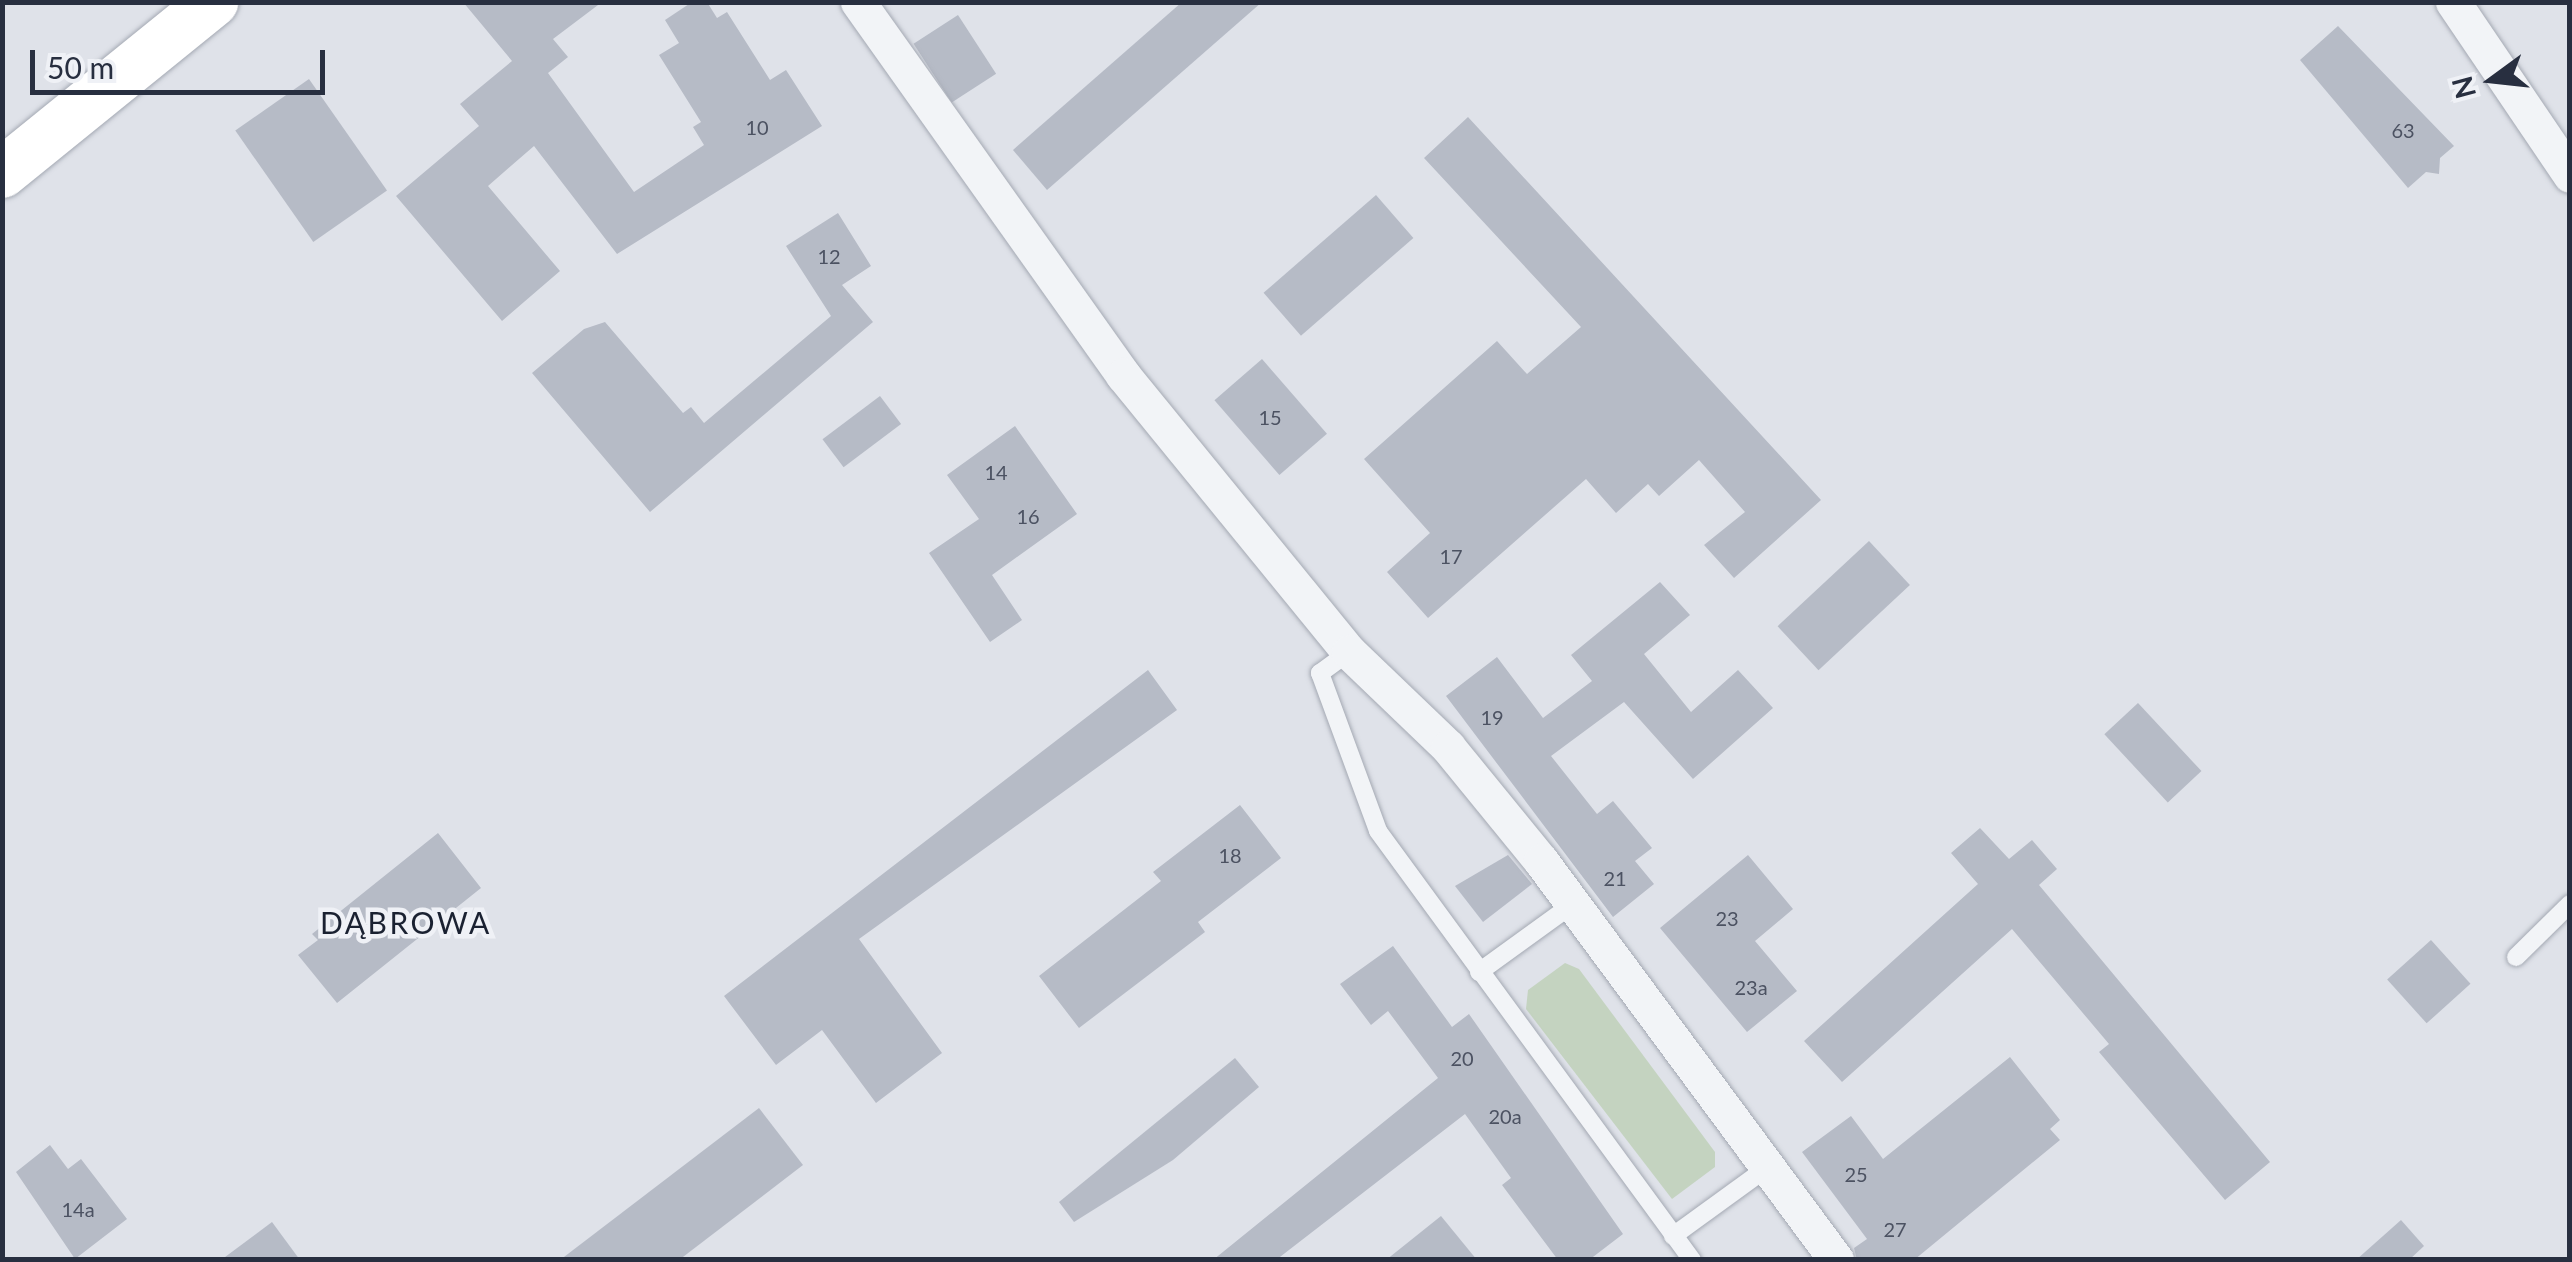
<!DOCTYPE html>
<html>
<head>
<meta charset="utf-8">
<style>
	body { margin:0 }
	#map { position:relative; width:2572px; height:1262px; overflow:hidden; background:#dfe2e9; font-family:Lato,sans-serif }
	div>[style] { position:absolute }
	.green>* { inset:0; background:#c4d3c0 }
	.building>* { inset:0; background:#b6bbc6; transform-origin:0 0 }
	.roads { filter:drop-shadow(0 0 2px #a4a9b3) drop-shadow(0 0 2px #a4a9b3) }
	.lane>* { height:18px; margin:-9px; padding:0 9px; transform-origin:9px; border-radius:9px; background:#f2f4f7 }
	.street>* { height:35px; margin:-17.5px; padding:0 17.5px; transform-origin:17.5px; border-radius:17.5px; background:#f2f4f7 }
	.secondary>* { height:50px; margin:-25px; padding:0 25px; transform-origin:25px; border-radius:25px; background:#fff }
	span { translate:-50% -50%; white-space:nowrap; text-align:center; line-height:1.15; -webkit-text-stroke:9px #eff1f6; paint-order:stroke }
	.number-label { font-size:20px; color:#4c5262 }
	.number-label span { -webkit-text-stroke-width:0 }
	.quarter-label { font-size:30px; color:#1a2131; letter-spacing:2.5px }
	.frame { position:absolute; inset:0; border:5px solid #282f40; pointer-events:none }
	.north { position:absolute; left:2442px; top:30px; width:100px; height:100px; -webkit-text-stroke:8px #eff1f6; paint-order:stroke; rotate:255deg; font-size:28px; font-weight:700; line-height:40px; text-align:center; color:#282f40 }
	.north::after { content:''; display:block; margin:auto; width:35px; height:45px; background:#282f40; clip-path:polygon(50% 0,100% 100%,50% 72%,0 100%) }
	.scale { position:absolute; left:30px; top:50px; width:295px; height:45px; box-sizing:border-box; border:5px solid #282f40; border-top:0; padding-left:12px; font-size:30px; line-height:35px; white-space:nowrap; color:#282f40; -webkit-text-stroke:8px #eff1f6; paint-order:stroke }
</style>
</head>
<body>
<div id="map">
	<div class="green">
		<div style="clip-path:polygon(1565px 963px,1579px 969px,1715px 1152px,1715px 1167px,1672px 1199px,1526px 1009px,1528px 990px)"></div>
	</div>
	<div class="building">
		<div style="clip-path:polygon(463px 2px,602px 2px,553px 39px,568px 57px,548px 73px,634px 192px,704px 145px,693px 127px,701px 122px,659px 55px,679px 43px,665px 20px,692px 2px,707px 2px,717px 18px,727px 12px,770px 80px,786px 70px,822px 126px,617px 254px,534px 146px,488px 186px,560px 271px,502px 321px,396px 196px,479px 126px,460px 104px,512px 61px)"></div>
		<div style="clip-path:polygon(1182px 2px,1262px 2px,1047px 190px,1013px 150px)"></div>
		<div style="left:958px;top:15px;width:70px;height:53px;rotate:57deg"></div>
		<div style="clip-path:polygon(2338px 26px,2454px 146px,2440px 158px,2439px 174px,2426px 172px,2408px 188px,2300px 60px)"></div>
		<div style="left:309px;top:79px;width:136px;height:90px;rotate:55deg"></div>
		<div style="clip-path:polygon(1468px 117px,1821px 500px,1734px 578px,1704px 545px,1745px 512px,1699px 460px,1659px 496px,1648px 484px,1616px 513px,1586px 479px,1428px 618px,1387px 572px,1430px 533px,1364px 459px,1497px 341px,1527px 374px,1581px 327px,1424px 158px)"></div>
		<div style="left:1376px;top:195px;width:57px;height:149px;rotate:49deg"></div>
		<div style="clip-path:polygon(838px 213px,871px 266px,842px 285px,873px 322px,650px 512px,532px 373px,584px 329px,605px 322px,683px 413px,691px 407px,704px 423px,831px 316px,786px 246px)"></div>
		<div style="left:1262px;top:359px;width:99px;height:63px;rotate:49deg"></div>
		<div style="left:880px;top:396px;width:35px;height:72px;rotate:53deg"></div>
		<div style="clip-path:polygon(1015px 426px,1077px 514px,992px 575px,1022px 620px,990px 642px,929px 553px,979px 519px,947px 475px)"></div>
		<div style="left:1869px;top:541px;width:60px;height:125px;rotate:47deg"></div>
		<div style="clip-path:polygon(1660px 582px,1690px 615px,1644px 654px,1691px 712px,1738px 670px,1773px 708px,1693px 779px,1624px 702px,1551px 756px,1597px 814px,1613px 801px,1652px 848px,1635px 861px,1654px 884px,1613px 917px,1446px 696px,1497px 657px,1543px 718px,1592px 681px,1571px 655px)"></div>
		<div style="clip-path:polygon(1148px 670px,1177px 710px,859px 939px,942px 1053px,876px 1103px,822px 1030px,776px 1065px,724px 996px)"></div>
		<div style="left:2138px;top:703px;width:93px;height:46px;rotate:47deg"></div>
		<div style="clip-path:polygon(1240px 805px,1281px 858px,1198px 922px,1205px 932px,1079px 1028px,1039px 976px,1161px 881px,1153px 872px)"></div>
		<div style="clip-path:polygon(1980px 828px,2009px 859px,2032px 840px,2057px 869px,2039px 885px,2270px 1162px,2225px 1200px,2099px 1052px,2109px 1044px,2012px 929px,1842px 1082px,1804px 1041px,1978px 884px,1951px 853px)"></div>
		<div style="clip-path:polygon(438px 833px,481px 888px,337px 1003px,298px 955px,318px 940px,312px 934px)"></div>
		<div style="clip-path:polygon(1508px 855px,1532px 884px,1483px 922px,1455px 886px)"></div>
		<div style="clip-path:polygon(1748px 855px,1793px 909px,1755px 941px,1797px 991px,1747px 1032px,1660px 928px)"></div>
		<div style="left:2431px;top:940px;width:59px;height:59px;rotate:48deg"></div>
		<div style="clip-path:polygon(1393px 946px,1452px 1027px,1469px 1014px,1623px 1234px,1589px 1260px,1558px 1260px,1502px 1185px,1511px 1178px,1465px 1114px,1276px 1260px,1213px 1260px,1438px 1078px,1388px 1011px,1371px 1025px,1340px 984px)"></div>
		<div style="clip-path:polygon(2010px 1057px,2060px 1120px,2050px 1129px,2060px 1140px,1914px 1260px,1857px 1260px,1854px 1248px,1867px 1239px,1802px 1152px,1851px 1116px,1883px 1159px)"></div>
		<div style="clip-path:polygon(1235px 1058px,1259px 1087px,1173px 1160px,1074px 1222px,1059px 1202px)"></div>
		<div style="clip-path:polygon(759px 1108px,803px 1165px,679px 1260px,560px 1260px)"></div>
		<div style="clip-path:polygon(50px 1145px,68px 1169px,81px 1159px,127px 1219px,75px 1259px,16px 1172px)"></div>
		<div style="clip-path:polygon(1441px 1216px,1477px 1260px,1386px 1260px)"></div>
		<div style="clip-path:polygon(2401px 1220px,2424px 1246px,2409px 1260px,2356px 1260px)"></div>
		<div style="clip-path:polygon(272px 1222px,300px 1260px,221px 1260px)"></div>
	</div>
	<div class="roads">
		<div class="lane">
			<div style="left:1349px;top:652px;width:36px;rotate:144deg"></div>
			<div style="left:1320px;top:673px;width:168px;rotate:69.8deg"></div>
			<div style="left:1378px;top:831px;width:532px;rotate:53.8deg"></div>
			<div style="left:2516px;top:957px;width:76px;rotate:-44.5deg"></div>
			<div style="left:1479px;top:972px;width:116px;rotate:-35.9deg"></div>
			<div style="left:1673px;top:1236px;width:117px;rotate:-36deg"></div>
		</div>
		<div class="street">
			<div style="left:858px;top:2px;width:458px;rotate:54.6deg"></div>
			<div style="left:1123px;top:375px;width:357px;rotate:50.8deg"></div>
			<div style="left:1349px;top:652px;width:137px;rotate:43.8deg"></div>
			<div style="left:1448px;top:747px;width:147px;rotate:50.8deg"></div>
			<div style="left:1541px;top:861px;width:496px;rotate:53.5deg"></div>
			<div style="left:2453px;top:2px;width:209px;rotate:55.9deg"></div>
		</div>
		<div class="secondary">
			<div style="left:2px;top:173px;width:272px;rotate:-39deg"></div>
		</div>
	</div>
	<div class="number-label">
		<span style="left:757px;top:127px">10</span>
		<span style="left:2403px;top:130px">63</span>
		<span style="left:829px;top:256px">12</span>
		<span style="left:1270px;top:417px">15</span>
		<span style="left:996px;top:472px">14</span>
		<span style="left:1028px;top:516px">16</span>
		<span style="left:1451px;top:556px">17</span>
		<span style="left:1492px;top:717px">19</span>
		<span style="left:1230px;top:855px">18</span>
		<span style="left:1615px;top:878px">21</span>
		<span style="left:1727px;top:918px">23</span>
		<span style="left:1751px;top:987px">23a</span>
		<span style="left:1462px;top:1058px">20</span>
		<span style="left:1505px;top:1116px">20a</span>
		<span style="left:1856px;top:1174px">25</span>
		<span style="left:78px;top:1209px">14a</span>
		<span style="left:1895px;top:1229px">27</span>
	</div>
	<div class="quarter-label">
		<span style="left:406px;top:922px">DĄBROWA</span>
	</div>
	<div class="frame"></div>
	<div class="north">N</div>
	<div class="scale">50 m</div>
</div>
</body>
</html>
